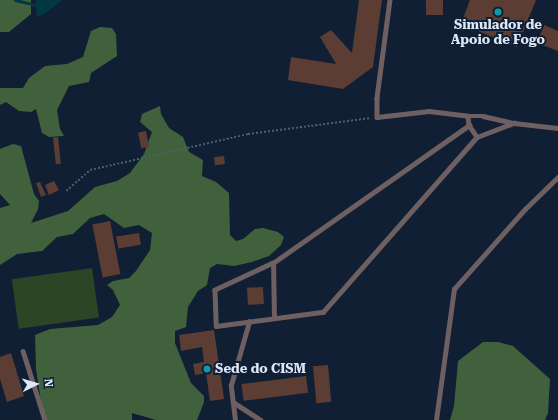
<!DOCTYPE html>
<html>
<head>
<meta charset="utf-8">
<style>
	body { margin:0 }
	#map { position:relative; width:558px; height:420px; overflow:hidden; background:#101f34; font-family:"Roboto Serif",serif }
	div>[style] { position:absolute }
	.green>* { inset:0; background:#2a4625; transform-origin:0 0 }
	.forest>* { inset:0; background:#41613c }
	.water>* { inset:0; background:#003942 }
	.stream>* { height:3px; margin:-1.5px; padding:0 1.5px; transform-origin:1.5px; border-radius:1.5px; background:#003942 }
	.building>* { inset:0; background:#5b3d34; transform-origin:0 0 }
	.path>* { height:1.5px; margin-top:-0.75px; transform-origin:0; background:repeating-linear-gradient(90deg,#4f5d70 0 2px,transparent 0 4px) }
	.service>* { height:4.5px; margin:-2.25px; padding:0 2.25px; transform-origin:2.25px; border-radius:2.25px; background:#6e5f60 }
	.dots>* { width:11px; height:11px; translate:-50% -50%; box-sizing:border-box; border:2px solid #101f34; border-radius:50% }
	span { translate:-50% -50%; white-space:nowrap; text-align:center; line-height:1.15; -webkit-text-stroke:4px #101f34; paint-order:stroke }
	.poi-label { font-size:13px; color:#dde8f7; font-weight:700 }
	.left { translate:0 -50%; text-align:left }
	.north { position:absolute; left:16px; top:364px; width:40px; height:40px; -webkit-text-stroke:3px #101f34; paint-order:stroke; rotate:85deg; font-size:11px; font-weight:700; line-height:16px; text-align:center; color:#dde8f7 }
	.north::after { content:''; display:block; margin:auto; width:14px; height:18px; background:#dde8f7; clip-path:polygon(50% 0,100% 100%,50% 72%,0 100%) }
</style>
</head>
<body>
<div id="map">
	<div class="green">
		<div style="left:92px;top:268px;width:50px;height:81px;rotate:82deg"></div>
	</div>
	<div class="forest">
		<div style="clip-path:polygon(0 0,31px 0,31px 14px,9px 32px,0 32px)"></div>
		<div style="clip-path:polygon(100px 27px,112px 28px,116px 34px,117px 56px,91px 73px,89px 82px,69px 86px,57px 110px,60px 129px,64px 136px,49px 137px,42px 133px,36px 109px,31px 112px,19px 111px,6px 102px,0 105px,0 88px,23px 88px,29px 78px,45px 66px,67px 64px,83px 57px,91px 31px)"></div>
		<div style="clip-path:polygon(160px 106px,161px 114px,169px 128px,183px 137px,189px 152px,203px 160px,202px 176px,216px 182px,229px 193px,230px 235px,236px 241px,243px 239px,255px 229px,263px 228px,278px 232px,284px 237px,281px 245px,269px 256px,252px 262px,234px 266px,217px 264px,210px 268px,207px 285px,198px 291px,188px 307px,186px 327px,175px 331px,175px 343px,191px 383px,204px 396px,204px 402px,197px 420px,156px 420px,132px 413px,132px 420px,47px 420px,43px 415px,36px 369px,35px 335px,50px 329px,98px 325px,112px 317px,120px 305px,113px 290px,107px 285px,113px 281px,129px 278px,136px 271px,150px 250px,152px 233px,139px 225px,124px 228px,104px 214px,90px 218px,73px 234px,57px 237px,42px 251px,17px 254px,0 265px,0 208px,10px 205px,0 194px,0 149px,13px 144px,21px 146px,34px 194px,39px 201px,38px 209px,31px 223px,68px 211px,95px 187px,117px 181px,130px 173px,144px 154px,152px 132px,140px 122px,142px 114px)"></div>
		<div style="clip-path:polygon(483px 342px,498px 342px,513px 346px,550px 379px,548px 413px,545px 420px,450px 420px,454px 406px,458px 361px)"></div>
	</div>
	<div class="water">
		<div style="clip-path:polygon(36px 0,62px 0,46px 13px,37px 17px)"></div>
	</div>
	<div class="stream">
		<div style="left:15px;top:0;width:26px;rotate:13deg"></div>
	</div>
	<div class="building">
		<div style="clip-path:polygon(359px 0,382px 0,373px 67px,343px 89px,288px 80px,291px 57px,336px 64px,320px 37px,331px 30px,352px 53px)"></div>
		<div style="left:426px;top:0;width:17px;height:15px"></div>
		<div style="clip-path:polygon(470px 0,536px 0,517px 47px,461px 24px)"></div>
		<div style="clip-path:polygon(544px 25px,558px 31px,558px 51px,537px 43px)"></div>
		<div style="left:146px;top:131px;width:16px;height:8px;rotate:79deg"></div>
		<div style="left:58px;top:137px;width:27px;height:5px;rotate:84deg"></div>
		<div style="left:224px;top:156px;width:8px;height:10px;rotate:83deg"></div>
		<div style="clip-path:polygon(54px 181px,59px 190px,49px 195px,45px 185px)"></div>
		<div style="clip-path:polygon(40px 182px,46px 195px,41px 197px,36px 183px)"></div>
		<div style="left:110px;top:221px;width:54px;height:18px;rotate:79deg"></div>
		<div style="left:139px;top:233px;width:12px;height:23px;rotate:81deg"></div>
		<div style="left:263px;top:287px;width:17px;height:16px;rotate:87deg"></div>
		<div style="clip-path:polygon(214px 330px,224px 399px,210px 401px,206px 373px,195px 375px,193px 364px,204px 362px,202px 347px,181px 351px,179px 335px)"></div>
		<div style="clip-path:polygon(11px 353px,24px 396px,7px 402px,0 379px,0 357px)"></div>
		<div style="left:328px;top:365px;width:37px;height:15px;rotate:85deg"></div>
		<div style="left:306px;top:376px;width:17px;height:65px;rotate:83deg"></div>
	</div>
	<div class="path">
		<div style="left:66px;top:191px;width:32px;rotate:-41deg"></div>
		<div style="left:90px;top:170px;width:162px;rotate:-12.8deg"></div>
		<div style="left:248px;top:134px;width:124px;rotate:-7.4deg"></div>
	</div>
	<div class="service">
		<div style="left:390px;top:0;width:99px;rotate:97.6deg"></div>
		<div style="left:377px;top:98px;width:19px;rotate:90deg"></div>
		<div style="left:377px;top:117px;width:52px;rotate:-6.6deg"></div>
		<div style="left:429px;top:111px;width:39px;rotate:7deg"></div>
		<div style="left:468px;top:116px;width:15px"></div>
		<div style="left:483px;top:116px;width:32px;rotate:13deg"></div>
		<div style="left:514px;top:123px;width:44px;rotate:6.5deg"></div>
		<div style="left:468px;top:116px;width:9px;rotate:84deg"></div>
		<div style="left:469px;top:125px;width:14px;rotate:56deg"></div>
		<div style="left:273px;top:263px;width:64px;rotate:155deg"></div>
		<div style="left:215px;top:290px;width:36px;rotate:88deg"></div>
		<div style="left:216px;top:326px;width:108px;rotate:-7.5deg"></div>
		<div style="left:323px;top:312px;width:233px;rotate:-48.7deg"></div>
		<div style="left:477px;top:137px;width:40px;rotate:-21deg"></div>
		<div style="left:274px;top:318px;width:55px;rotate:-91deg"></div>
		<div style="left:273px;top:263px;width:240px;rotate:-35.1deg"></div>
		<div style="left:23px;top:351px;width:72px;rotate:72.3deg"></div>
		<div style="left:233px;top:402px;width:33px;rotate:33deg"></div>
		<div style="left:235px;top:420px;width:35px;rotate:-97deg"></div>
		<div style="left:231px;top:385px;width:66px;rotate:-74.1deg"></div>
		<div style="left:436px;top:420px;width:132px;rotate:-82.2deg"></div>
		<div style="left:454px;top:289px;width:107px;rotate:-48.4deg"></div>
		<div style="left:525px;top:209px;width:46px;rotate:-44.1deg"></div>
	</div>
	<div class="dots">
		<div style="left:498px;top:12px;background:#0f9aa8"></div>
		<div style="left:207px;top:369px;background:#0f9aa8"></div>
	</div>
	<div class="poi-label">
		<span style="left:498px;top:33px">Simulador de<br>Apoio de Fogo</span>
		<span class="left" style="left:215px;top:369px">Sede do CISM</span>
	</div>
	<div class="north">N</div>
</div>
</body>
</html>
